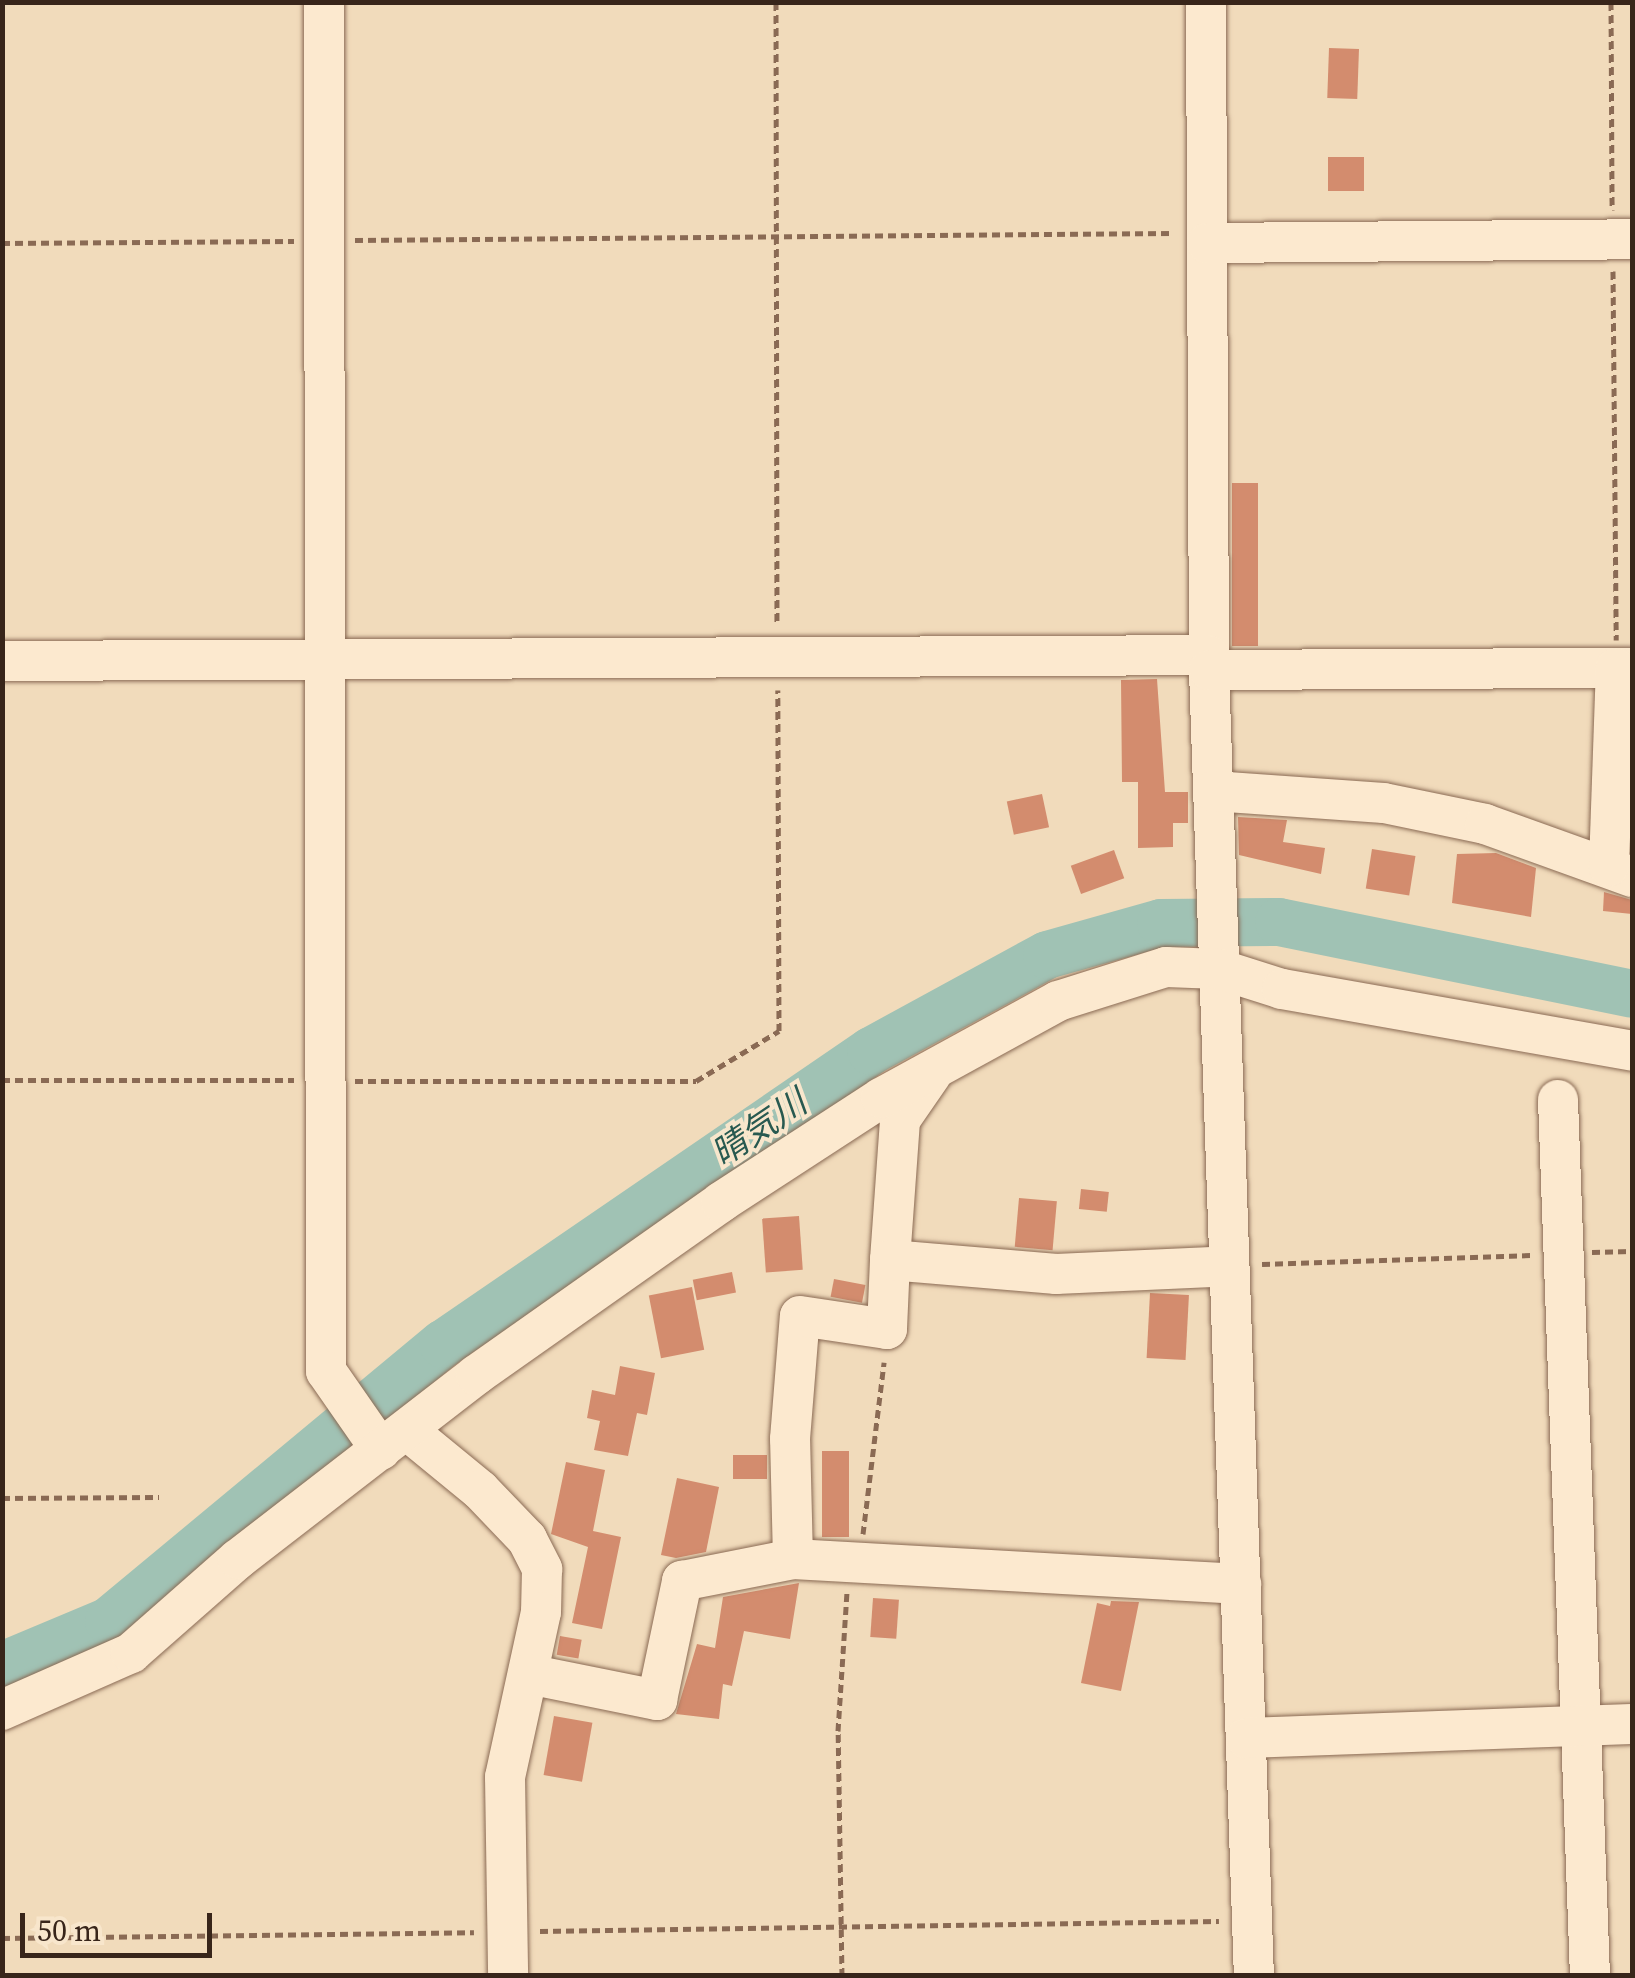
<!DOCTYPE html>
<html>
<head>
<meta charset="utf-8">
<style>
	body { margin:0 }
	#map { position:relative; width:1635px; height:1978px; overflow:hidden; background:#f1dbbb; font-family:"Source Serif 4","Noto Sans JP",serif }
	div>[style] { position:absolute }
	.river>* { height:48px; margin:-24px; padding:0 24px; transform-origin:24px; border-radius:24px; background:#a0c2b4 }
	.building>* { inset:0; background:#d38c6e; transform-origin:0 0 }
	.path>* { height:5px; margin-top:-2.5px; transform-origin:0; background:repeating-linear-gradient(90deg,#8a6a54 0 8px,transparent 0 13px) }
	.roads { filter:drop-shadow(0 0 2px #8a6a54) drop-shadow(0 0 2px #8a6a54) }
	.minor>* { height:40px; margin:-20px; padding:0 20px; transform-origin:20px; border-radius:20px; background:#fce9cf }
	span { translate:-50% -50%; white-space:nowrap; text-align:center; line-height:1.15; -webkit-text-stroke:8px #f8e6cc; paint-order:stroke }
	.water-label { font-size:35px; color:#285950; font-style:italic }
	.frame { position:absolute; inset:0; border:5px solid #38251a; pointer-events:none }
	.scale { position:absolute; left:20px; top:1913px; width:192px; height:45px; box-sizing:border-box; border:5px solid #38251a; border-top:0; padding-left:12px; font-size:30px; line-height:35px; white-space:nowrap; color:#38251a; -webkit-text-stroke:8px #f8e6cc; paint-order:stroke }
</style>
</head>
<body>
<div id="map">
	<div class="river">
		<div style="left:2px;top:1666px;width:116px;rotate:-22.8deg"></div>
		<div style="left:109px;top:1621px;width:434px;rotate:-39.7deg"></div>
		<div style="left:443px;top:1344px;width:519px;rotate:-34.39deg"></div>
		<div style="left:871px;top:1051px;width:200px;rotate:-28.6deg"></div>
		<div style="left:1047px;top:955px;width:118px;rotate:-15.7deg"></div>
		<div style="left:1161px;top:923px;width:118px;rotate:-0.5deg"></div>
		<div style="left:1279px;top:922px;width:360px;rotate:11.5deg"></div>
	</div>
	<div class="building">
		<div style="left:1329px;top:48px;width:30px;height:50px;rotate:2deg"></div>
		<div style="left:1328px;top:157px;width:36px;height:34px"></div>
		<div style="left:1232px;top:483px;width:26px;height:163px"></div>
		<div style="clip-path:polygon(1157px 679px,1165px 792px,1188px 792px,1188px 823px,1173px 823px,1173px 847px,1138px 848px,1138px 782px,1122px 782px,1121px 680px)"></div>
		<div style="left:1042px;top:794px;width:34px;height:36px;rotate:78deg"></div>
		<div style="clip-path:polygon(1238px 817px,1287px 820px,1283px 842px,1325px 848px,1321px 874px,1239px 855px)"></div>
		<div style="left:1372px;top:849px;width:44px;height:40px;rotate:9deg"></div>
		<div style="left:1114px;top:850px;width:30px;height:46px;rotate:70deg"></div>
		<div style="clip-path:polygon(1496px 853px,1536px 868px,1531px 917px,1452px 903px,1457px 854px)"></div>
		<div style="clip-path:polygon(1604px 892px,1632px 900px,1632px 914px,1603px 911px)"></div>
		<div style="left:1081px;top:1189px;width:28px;height:20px;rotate:6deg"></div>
		<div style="left:1019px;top:1198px;width:38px;height:49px;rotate:5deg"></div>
		<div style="left:799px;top:1216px;width:54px;height:37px;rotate:86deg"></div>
		<div style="left:732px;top:1272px;width:21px;height:40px;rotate:79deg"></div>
		<div style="left:834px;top:1279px;width:32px;height:18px;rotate:11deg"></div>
		<div style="left:692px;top:1287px;width:64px;height:44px;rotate:79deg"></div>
		<div style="left:1150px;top:1293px;width:39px;height:65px;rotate:3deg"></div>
		<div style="clip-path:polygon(620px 1366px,655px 1373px,647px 1415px,637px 1413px,628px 1456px,594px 1450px,600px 1421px,587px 1418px,592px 1390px,615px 1395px)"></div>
		<div style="left:822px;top:1451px;width:27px;height:86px"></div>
		<div style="left:767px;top:1455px;width:24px;height:34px;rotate:90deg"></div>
		<div style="clip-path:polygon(566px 1462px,605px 1470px,593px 1531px,621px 1537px,602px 1629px,572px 1623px,588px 1547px,551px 1534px)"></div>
		<div style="clip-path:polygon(677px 1478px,719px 1487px,706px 1552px,676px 1558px,661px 1555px)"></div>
		<div style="clip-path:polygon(799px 1583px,790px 1639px,744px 1631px,732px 1686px,723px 1684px,719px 1719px,676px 1714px,697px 1644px,715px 1648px,723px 1597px)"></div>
		<div style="left:873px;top:1598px;width:26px;height:39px;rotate:4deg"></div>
		<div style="clip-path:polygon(1111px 1601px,1139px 1602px,1121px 1691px,1081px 1683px,1097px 1603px,1110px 1606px)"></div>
		<div style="left:560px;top:1636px;width:22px;height:19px;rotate:10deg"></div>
		<div style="left:554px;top:1716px;width:39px;height:60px;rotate:10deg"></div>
	</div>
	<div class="path">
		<div style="left:776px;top:2px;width:622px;rotate:89.91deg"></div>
		<div style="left:1611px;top:2px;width:208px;rotate:89.7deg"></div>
		<div style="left:355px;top:240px;width:819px;rotate:-0.49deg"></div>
		<div style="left:2px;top:243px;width:292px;rotate:-0.4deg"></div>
		<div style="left:1613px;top:271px;width:369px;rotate:89.5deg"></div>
		<div style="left:2px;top:1080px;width:292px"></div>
		<div style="left:355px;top:1081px;width:341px"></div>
		<div style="left:696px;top:1081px;width:97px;rotate:-31.1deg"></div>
		<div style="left:779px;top:1031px;width:341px;rotate:-90.2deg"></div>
		<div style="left:1592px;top:1252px;width:40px;rotate:-1.4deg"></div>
		<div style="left:1262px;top:1264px;width:269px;rotate:-1.9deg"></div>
		<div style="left:2px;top:1498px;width:157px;rotate:-0.4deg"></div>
		<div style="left:863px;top:1534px;width:173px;rotate:-83deg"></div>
		<div style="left:540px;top:1931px;width:679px;rotate:-0.84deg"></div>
		<div style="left:2px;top:1938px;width:472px;rotate:-0.7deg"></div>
		<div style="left:842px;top:1976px;width:245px;rotate:-90.9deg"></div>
		<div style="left:838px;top:1731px;width:140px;rotate:-86.3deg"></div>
	</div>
	<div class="roads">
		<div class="minor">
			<div style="left:324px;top:2px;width:1369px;rotate:89.92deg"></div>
			<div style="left:326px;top:1371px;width:96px;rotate:55.2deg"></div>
			<div style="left:1206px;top:2px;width:668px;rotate:89.74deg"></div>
			<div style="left:1209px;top:670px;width:1307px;rotate:88.03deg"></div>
			<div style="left:1207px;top:243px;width:425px;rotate:-0.5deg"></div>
			<div style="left:2px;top:661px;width:1207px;rotate:-0.28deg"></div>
			<div style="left:1209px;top:670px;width:423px;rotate:-0.3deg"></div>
			<div style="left:1213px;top:791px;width:171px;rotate:4deg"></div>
			<div style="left:1384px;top:803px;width:103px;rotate:11.7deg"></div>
			<div style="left:1485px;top:824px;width:156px;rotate:19.8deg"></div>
			<div style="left:1609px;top:866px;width:198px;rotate:-88deg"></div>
			<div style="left:1558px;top:1100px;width:877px;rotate:87.91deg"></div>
			<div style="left:890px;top:1260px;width:140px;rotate:-85.9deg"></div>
			<div style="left:900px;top:1120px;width:55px;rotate:-55.4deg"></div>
			<div style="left:408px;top:1431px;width:93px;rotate:39.3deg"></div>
			<div style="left:480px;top:1490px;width:68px;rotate:46.2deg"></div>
			<div style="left:527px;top:1539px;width:34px;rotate:63deg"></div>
			<div style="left:542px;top:1569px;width:43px;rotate:91.3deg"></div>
			<div style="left:541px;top:1612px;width:169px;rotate:102.3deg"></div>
			<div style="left:505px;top:1777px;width:199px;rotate:89.1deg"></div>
			<div style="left:793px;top:1559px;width:120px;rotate:-91.4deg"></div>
			<div style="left:790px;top:1439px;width:123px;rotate:-85.4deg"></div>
			<div style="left:800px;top:1316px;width:88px;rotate:8.5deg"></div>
			<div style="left:887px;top:1329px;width:69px;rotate:-87.5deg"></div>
			<div style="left:890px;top:1260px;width:167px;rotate:4.8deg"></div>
			<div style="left:1056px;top:1274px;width:173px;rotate:-2.6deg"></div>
			<div style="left:528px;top:1674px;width:132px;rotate:11.4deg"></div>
			<div style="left:657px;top:1700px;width:122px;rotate:-78.1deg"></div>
			<div style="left:682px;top:1581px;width:113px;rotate:-11.2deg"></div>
			<div style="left:793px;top:1559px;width:449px;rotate:3.2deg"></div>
			<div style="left:2px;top:1710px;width:141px;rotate:-23.8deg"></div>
			<div style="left:131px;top:1653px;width:142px;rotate:-41.3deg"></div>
			<div style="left:238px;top:1559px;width:301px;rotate:-37.7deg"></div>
			<div style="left:476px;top:1375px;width:300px;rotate:-35.2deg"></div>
			<div style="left:721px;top:1202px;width:191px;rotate:-33deg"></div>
			<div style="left:881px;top:1098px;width:202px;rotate:-28.7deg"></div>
			<div style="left:1058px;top:1001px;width:113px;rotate:-17.5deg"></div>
			<div style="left:1166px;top:967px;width:53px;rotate:2.2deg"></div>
			<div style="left:1219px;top:969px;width:66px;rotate:17.6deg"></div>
			<div style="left:1282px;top:989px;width:355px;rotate:10deg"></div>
			<div style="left:1246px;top:1738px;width:386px;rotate:-2.1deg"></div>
		</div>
	</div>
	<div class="water-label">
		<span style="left:759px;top:1128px;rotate:-34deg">晴気川</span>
	</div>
	<div class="frame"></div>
	<div class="scale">50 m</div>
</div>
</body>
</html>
